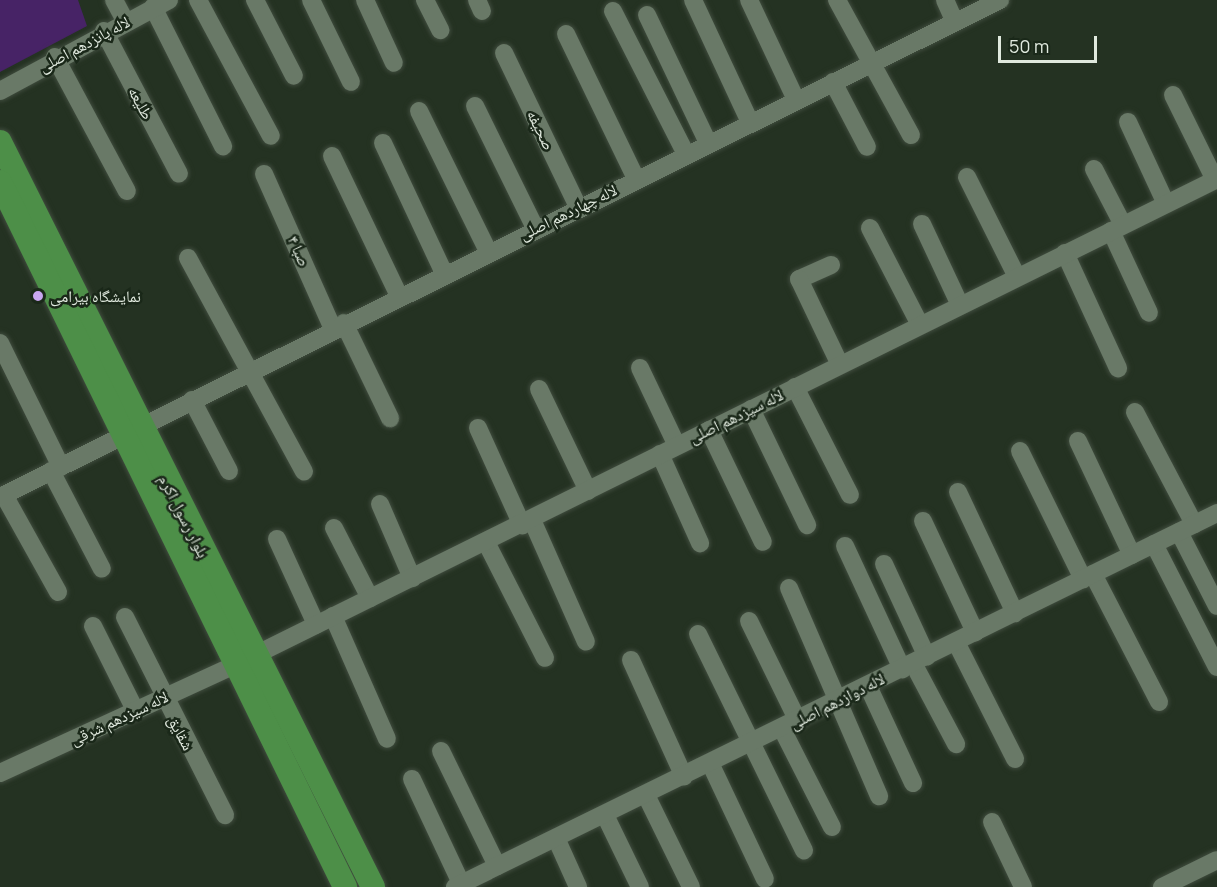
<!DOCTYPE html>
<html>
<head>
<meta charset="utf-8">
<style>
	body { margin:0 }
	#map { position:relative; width:1217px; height:887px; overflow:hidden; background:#243222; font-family:Manrope,"Noto Naskh Arabic",sans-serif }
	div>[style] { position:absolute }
	.green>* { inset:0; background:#472366 }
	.roads { filter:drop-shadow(0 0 2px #404c3e) drop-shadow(0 0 2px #404c3e) }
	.minor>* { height:18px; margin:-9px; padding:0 9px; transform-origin:9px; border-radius:9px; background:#697967 }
	.major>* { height:24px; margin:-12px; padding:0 12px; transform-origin:12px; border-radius:12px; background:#4d8f48 }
	.dots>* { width:16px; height:16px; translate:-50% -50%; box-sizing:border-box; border:3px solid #1a2819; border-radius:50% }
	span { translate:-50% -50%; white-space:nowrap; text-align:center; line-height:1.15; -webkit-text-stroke:5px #1a2819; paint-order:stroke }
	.street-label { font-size:16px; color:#e0e9de }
	.poi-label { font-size:16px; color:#e0e9de }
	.left { translate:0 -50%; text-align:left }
	.scale { position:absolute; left:998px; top:36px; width:99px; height:27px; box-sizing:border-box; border:3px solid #e0e9de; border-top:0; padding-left:8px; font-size:18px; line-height:21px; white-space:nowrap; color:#e0e9de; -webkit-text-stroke:4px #1a2819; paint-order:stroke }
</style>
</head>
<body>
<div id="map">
	<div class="green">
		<div style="clip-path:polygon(0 0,78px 0,87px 26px,0 72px)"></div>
	</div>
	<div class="roads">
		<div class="minor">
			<div style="left:114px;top:0;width:24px;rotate:62deg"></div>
			<div style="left:198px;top:0;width:154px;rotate:61.8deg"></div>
			<div style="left:255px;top:0;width:85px;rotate:62.8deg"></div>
			<div style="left:311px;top:0;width:91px;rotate:64deg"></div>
			<div style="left:365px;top:0;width:69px;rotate:65.3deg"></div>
			<div style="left:425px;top:0;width:34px;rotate:63deg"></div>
			<div style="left:477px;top:0;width:12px;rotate:66deg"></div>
			<div style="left:693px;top:0;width:135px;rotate:65deg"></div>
			<div style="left:749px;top:0;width:110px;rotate:64.8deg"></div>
			<div style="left:837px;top:0;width:154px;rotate:61.3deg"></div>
			<div style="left:945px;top:0;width:24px;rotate:66deg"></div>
			<div style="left:153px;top:7px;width:156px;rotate:63.3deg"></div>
			<div style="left:613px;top:11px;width:161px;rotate:63deg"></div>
			<div style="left:647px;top:15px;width:142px;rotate:64.5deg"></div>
			<div style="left:104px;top:31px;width:161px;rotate:62.3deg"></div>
			<div style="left:566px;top:34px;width:161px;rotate:64.2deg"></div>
			<div style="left:504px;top:53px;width:171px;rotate:64.3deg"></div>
			<div style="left:55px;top:57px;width:152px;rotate:61.8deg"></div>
			<div style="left:833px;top:82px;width:73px;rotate:62.4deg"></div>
			<div style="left:0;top:91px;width:192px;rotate:-28.3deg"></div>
			<div style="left:1173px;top:95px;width:95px;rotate:63.7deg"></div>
			<div style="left:475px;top:106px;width:136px;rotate:63.8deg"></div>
			<div style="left:419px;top:111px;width:156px;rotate:63.8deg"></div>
			<div style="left:1128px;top:122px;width:90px;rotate:65.1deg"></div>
			<div style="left:383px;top:143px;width:144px;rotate:64.9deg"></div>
			<div style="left:332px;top:156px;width:155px;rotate:64.4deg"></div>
			<div style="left:1094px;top:169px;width:63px;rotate:62.6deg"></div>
			<div style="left:264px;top:174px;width:170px;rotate:66deg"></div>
			<div style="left:967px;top:177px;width:112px;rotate:63.4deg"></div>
			<div style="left:922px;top:224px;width:89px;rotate:64.9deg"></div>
			<div style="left:870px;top:228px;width:109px;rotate:62.7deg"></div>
			<div style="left:1111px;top:231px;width:90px;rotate:65.1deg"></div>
			<div style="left:1065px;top:253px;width:127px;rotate:65.3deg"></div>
			<div style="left:188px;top:258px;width:243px;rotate:61.5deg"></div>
			<div style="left:831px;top:265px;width:35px;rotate:156deg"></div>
			<div style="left:799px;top:279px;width:95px;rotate:64.5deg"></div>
			<div style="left:344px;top:323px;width:106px;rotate:64.2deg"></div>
			<div style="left:0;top:343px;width:138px;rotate:63.8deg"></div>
			<div style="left:640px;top:368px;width:86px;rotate:64.6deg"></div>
			<div style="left:795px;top:387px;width:121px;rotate:63deg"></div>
			<div style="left:539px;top:389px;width:113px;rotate:64.3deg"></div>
			<div style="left:192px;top:400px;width:80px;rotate:62.5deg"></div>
			<div style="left:751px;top:409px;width:129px;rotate:64.2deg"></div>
			<div style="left:1135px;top:412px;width:127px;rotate:62.2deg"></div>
			<div style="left:478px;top:428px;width:107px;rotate:65.6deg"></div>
			<div style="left:709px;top:430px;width:124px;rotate:64.3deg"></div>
			<div style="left:1078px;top:441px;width:126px;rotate:64.7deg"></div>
			<div style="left:1020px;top:451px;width:143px;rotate:63.8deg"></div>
			<div style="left:660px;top:454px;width:98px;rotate:65.8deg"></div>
			<div style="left:51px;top:471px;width:110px;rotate:62.5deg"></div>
			<div style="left:958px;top:492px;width:134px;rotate:64.8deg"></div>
			<div style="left:4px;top:495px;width:111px;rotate:60.9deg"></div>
			<div style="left:0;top:497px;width:1117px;rotate:-26.43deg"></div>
			<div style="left:380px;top:504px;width:81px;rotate:66.6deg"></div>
			<div style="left:532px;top:520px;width:133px;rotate:66.1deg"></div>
			<div style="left:923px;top:521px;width:123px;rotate:64.9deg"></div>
			<div style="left:334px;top:528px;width:79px;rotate:62.8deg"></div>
			<div style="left:1179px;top:532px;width:83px;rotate:62.8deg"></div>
			<div style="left:277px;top:539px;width:94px;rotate:65.4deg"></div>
			<div style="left:486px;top:542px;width:130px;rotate:63deg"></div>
			<div style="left:1154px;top:544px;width:138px;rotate:62.9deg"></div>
			<div style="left:845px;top:546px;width:136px;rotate:65.1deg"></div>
			<div style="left:884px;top:564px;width:102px;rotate:65.2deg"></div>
			<div style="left:1093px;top:574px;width:144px;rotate:62.7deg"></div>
			<div style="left:789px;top:588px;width:227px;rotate:66.6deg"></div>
			<div style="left:333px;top:616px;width:134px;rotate:66.3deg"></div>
			<div style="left:125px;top:617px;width:222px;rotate:63.2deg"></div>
			<div style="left:749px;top:621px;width:111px;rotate:63.9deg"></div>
			<div style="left:93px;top:626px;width:94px;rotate:63.4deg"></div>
			<div style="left:698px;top:634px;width:241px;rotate:63.9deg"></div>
			<div style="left:956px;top:642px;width:131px;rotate:63.2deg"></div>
			<div style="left:631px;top:660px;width:128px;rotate:65.6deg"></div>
			<div style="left:913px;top:663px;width:92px;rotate:62deg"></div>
			<div style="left:868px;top:686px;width:107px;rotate:65.1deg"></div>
			<div style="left:782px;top:729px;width:110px;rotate:63deg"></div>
			<div style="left:441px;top:751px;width:128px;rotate:64deg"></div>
			<div style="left:711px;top:765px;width:126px;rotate:64.7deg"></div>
			<div style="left:0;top:773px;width:263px;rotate:-24.7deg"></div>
			<div style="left:239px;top:663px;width:1091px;rotate:-26.33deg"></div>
			<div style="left:412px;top:779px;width:115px;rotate:64.8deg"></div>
			<div style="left:646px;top:795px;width:102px;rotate:63.9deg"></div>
			<div style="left:605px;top:815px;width:80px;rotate:64.1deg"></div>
			<div style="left:992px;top:822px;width:72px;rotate:64.5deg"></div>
			<div style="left:556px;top:838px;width:54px;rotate:65.8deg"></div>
			<div style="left:455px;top:887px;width:849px;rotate:-26.14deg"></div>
			<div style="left:1162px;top:887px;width:61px;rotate:-26.1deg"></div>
		</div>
		<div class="major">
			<div style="left:0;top:142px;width:833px;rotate:63.4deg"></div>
			<div style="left:0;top:182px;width:785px;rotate:63.92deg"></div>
		</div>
	</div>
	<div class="dots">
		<div style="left:38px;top:296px;background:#c8a6ef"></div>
	</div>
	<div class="street-label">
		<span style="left:84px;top:44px;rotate:-28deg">لاله پانزدهم اصلی</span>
		<span style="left:141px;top:103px;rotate:62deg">طلیعه</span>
		<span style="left:541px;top:130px;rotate:64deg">صحیفه</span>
		<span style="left:568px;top:212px;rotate:-26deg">لاله چهاردهم اصلی</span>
		<span style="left:299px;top:251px;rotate:66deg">صبا ۴</span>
		<span style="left:736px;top:416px;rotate:-26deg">لاله سیزدهم اصلی</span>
		<span style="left:184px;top:516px;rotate:63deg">بلوار رسول اکرم</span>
		<span style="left:837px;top:701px;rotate:-27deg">لاله دوازدهم اصلی</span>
		<span style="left:119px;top:718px;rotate:-25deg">لاله سیزدهم شرقی</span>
		<span style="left:181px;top:733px;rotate:62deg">شقایق</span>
	</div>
	<div class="poi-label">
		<span class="left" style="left:50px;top:296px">نمایشگاه بیرامی</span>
	</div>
	<div class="scale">50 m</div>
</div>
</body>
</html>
